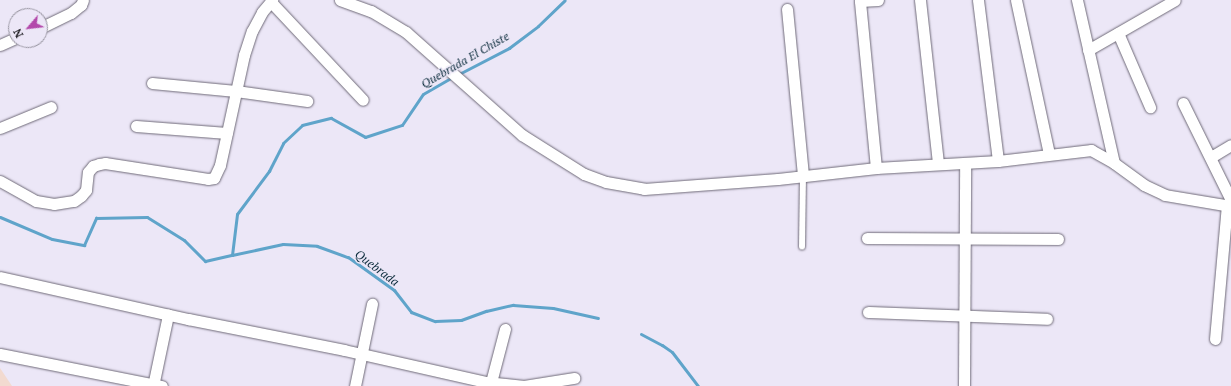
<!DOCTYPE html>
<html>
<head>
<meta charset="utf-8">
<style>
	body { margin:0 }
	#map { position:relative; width:1231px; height:386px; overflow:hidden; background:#ece7f7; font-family:"PT Serif",serif }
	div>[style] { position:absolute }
	.education>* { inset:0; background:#f2dad0 }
	.stream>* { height:3px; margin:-1.5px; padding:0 1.5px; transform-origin:1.5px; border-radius:1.5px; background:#5fa4ca }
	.roads { filter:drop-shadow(0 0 1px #6f6a78) drop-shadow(0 0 1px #6f6a78) }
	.lane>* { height:5.5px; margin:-2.75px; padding:0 2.75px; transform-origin:2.75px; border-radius:2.75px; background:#fff }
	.street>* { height:11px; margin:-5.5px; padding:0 5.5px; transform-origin:5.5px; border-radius:5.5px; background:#fff }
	span { translate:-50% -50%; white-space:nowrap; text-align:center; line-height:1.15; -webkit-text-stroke:3px #ece7f7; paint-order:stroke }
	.water-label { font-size:12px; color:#0d2d3d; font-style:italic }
	.north { position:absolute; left:8px; top:8px; width:40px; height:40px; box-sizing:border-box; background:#ece7f7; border:1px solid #96939f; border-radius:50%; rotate:242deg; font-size:11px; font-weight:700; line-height:16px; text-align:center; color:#16151a }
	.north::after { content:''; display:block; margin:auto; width:14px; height:18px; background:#b349ab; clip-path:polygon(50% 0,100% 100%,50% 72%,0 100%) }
</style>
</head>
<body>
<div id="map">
	<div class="education">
		<div style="clip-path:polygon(0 368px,12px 386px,0 386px)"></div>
	</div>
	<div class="stream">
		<div style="left:457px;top:75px;width:59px;rotate:-27.4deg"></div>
		<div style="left:509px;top:48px;width:36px;rotate:-37deg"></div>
		<div style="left:538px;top:26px;width:37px;rotate:-44deg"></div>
		<div style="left:0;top:217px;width:56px;rotate:22.9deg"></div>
		<div style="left:52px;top:239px;width:33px;rotate:11deg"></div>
		<div style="left:84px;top:245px;width:30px;rotate:-66deg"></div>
		<div style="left:96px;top:218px;width:51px;rotate:-1.1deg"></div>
		<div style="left:147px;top:217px;width:44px;rotate:31.9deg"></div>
		<div style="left:184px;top:240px;width:30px;rotate:45deg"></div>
		<div style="left:205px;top:261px;width:28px;rotate:-13deg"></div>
		<div style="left:232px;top:255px;width:41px;rotate:-83deg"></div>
		<div style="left:237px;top:214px;width:54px;rotate:-53.3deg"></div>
		<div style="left:269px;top:171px;width:31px;rotate:-63deg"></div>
		<div style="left:283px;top:143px;width:26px;rotate:-43deg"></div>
		<div style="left:302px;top:125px;width:30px;rotate:-14deg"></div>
		<div style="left:331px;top:118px;width:39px;rotate:29deg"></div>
		<div style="left:365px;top:137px;width:39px;rotate:-18deg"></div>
		<div style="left:402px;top:125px;width:37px;rotate:-56deg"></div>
		<div style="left:423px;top:94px;width:34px;rotate:-30deg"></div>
		<div style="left:232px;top:255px;width:52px;rotate:-12.2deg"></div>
		<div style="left:283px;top:244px;width:34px;rotate:3deg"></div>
		<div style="left:317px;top:246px;width:33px;rotate:20deg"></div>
		<div style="left:348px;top:257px;width:57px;rotate:35.7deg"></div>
		<div style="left:394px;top:290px;width:28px;rotate:52deg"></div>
		<div style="left:411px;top:312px;width:26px;rotate:21deg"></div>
		<div style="left:435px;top:321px;width:26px;rotate:-2deg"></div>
		<div style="left:461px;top:320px;width:27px;rotate:-20deg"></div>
		<div style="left:486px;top:311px;width:28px;rotate:-13deg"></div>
		<div style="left:513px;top:305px;width:40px;rotate:4.3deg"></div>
		<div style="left:553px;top:308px;width:46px;rotate:12.5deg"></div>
		<div style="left:641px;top:334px;width:24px;rotate:28deg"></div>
		<div style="left:662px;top:345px;width:12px;rotate:35deg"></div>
		<div style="left:672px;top:352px;width:43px;rotate:52.6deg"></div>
	</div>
	<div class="roads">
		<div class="lane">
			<div style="left:802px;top:247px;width:71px;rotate:-89.2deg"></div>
		</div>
		<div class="street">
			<div style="left:340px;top:0;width:33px;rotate:20deg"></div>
			<div style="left:371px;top:11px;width:41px;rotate:31deg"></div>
			<div style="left:406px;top:32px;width:155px;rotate:41.6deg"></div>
			<div style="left:522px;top:135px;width:73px;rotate:32.2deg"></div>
			<div style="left:584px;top:174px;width:23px;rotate:20deg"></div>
			<div style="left:606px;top:182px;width:39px;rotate:10deg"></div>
			<div style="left:644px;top:189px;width:134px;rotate:-4.3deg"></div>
			<div style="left:778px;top:179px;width:99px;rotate:-6.4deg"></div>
			<div style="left:876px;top:168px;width:122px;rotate:-3.3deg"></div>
			<div style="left:998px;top:161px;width:94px;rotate:-6.7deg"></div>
			<div style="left:1091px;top:150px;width:26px;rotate:29deg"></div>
			<div style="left:1114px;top:163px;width:37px;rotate:36deg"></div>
			<div style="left:1144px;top:185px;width:23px;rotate:25deg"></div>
			<div style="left:1165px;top:195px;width:67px;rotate:9.5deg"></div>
			<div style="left:920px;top:0;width:165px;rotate:83.7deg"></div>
			<div style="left:978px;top:0;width:162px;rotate:82.9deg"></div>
			<div style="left:1016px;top:0;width:157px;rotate:77.9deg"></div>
			<div style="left:1077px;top:0;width:167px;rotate:77.2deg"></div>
			<div style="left:271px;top:2px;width:134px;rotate:46.8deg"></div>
			<div style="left:787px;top:9px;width:168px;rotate:84.5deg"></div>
			<div style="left:40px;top:28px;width:34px;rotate:-26deg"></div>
			<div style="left:71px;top:13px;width:13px;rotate:-39deg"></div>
			<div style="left:81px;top:5px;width:5px;rotate:-68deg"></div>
			<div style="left:1118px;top:33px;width:81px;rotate:66.6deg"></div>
			<div style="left:0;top:45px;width:17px;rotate:-24deg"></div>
			<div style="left:1088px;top:50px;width:100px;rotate:-29.9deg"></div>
			<div style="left:152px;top:83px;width:84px;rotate:5.4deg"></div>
			<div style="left:236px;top:91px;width:72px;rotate:8deg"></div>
			<div style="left:1183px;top:103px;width:108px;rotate:63.7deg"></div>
			<div style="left:136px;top:126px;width:91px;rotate:4.4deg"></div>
			<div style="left:0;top:128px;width:55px;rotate:-22.4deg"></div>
			<div style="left:1211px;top:157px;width:23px;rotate:-31deg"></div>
			<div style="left:876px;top:168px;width:168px;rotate:-95.5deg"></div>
			<div style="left:860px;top:1px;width:18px;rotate:-3deg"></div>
			<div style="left:0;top:181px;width:41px;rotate:29.1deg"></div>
			<div style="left:36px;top:201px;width:18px;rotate:9deg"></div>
			<div style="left:54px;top:204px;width:20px;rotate:-9deg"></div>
			<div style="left:74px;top:201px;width:9px;rotate:-36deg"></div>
			<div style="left:81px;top:196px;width:8px;rotate:-50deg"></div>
			<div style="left:86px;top:190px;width:18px;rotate:-84deg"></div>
			<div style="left:88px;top:172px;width:8px;rotate:-50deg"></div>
			<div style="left:93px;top:166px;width:6px;rotate:-18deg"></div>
			<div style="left:99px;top:164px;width:6px;rotate:-9deg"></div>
			<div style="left:105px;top:163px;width:104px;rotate:8.8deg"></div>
			<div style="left:208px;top:179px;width:6px;rotate:-9deg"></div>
			<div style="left:214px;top:178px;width:14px;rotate:-65deg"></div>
			<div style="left:220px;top:165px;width:113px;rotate:-77.7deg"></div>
			<div style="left:244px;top:55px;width:25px;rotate:-72deg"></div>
			<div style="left:252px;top:31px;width:21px;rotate:-62deg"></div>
			<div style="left:262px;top:12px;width:16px;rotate:-50deg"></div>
			<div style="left:867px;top:238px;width:191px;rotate:0.3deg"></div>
			<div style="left:0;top:277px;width:193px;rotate:12.6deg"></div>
			<div style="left:188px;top:319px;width:159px;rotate:11.2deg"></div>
			<div style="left:344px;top:350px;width:146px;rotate:12.7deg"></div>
			<div style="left:486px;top:382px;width:38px;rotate:6deg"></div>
			<div style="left:524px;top:386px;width:51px;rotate:-9.1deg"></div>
			<div style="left:868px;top:312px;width:179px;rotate:2.2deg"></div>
			<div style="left:1215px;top:339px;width:135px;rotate:-84.9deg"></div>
			<div style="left:0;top:354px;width:165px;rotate:11.2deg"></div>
			<div style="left:153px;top:386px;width:73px;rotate:-78.1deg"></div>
			<div style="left:355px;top:386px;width:84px;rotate:-78.3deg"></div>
			<div style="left:490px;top:386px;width:59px;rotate:-75.3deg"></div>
			<div style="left:964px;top:386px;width:223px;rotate:-89.7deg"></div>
		</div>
	</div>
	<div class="water-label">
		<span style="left:465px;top:60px;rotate:-30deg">Quebrada El Chiste</span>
		<span style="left:377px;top:268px;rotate:37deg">Quebrada</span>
	</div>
	<div class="north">N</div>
</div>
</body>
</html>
